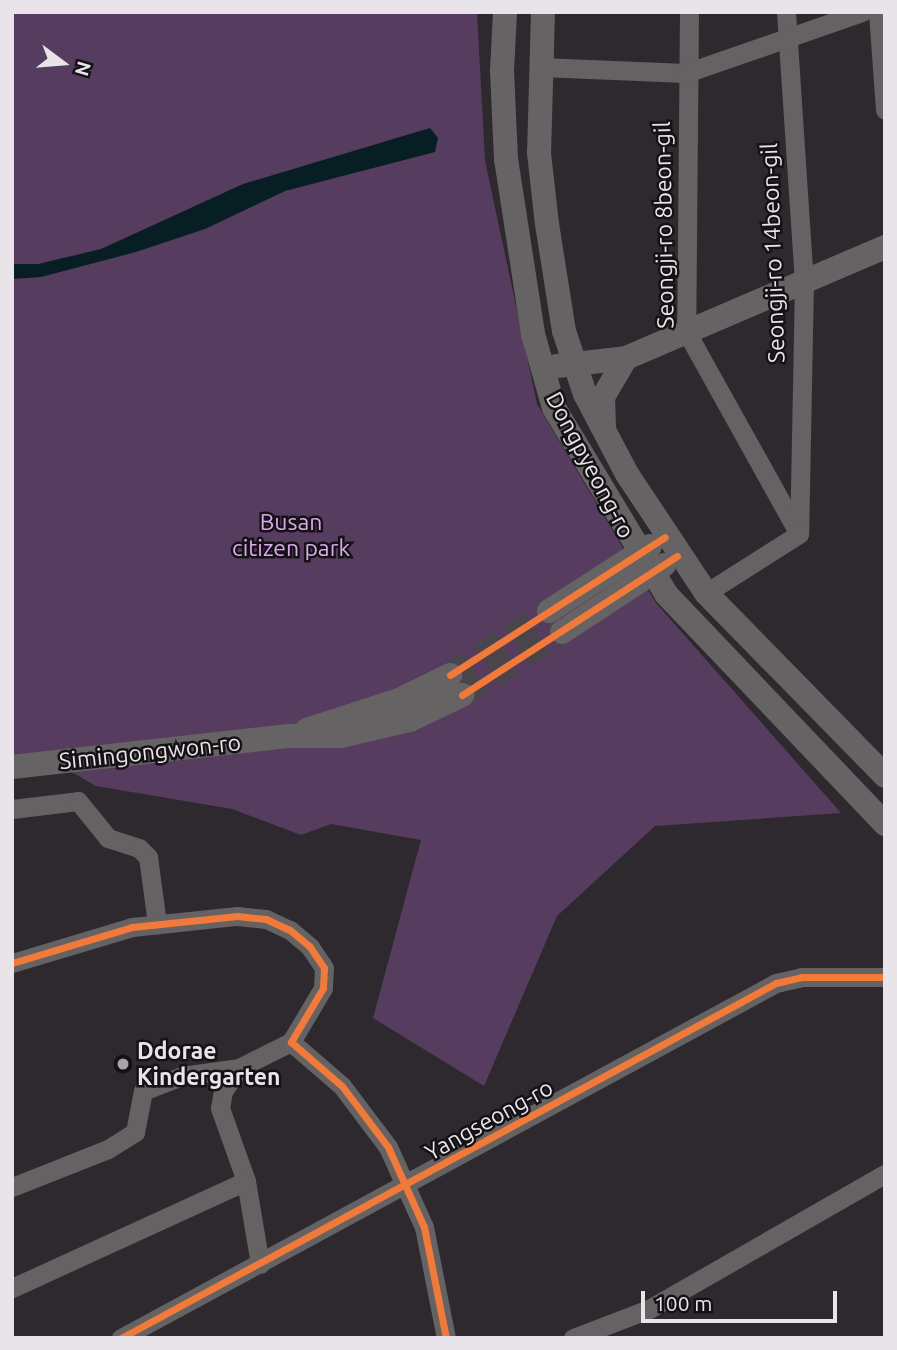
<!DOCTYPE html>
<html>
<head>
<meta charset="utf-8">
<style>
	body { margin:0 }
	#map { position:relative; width:897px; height:1350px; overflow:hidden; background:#2e292f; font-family:Ubuntu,sans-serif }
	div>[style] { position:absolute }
	.green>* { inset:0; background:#563d5f }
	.water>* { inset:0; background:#071e23 }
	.major-tunnel>* { height:24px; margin-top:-12px; transform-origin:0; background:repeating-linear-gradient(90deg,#4a454b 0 24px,transparent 0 36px) }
	.minor>* { height:19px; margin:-9.5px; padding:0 9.5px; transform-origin:9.5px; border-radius:9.5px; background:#656263 }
	.major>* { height:24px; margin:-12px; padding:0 12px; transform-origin:12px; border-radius:12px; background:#666365 }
	.cycleway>* { height:7px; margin:-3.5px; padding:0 3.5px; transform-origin:3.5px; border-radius:3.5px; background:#f17a3a }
	.dots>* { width:19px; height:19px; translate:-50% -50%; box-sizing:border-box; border:4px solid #151216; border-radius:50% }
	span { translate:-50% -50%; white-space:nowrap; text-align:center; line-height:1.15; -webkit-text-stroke:5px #151216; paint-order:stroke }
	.street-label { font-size:23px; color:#e8e4ea }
	.park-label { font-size:23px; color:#dda8f0 }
	.poi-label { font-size:23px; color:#e8e4ea; font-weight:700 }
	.left { translate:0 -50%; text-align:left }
	.frame { position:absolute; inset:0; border:14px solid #e8e4ea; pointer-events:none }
	.north { position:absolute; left:28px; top:28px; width:70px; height:70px; -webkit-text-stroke:5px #151216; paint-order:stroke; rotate:106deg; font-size:19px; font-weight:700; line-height:28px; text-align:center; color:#e8e4ea }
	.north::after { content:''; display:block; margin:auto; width:24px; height:32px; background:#e8e4ea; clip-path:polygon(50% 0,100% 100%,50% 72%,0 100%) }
	.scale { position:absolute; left:641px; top:1291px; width:196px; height:32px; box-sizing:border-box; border:4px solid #e8e4ea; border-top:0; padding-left:9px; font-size:21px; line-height:24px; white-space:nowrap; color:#e8e4ea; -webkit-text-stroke:5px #151216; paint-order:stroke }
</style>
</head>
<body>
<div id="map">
	<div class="green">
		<div style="clip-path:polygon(12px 12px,477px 12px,485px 161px,537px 404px,656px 603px,841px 813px,655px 826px,557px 916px,484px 1086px,373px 1018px,421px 840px,331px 824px,301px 835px,232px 809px,96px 786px,47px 758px,12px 759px)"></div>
	</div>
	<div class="water">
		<div style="clip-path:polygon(430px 128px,438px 138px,435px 152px,285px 191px,205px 229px,136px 252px,41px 277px,12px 279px,12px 264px,38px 264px,101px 249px,243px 184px)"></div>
	</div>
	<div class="major-tunnel">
		<div style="left:450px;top:675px;width:118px;rotate:-32.9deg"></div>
		<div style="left:462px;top:695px;width:118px;rotate:-32.2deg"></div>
	</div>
	<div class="minor">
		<div style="left:689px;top:12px;width:319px;rotate:90.5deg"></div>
		<div style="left:686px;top:331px;width:232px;rotate:60.9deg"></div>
		<div style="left:786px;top:12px;width:270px;rotate:86.2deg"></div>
		<div style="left:804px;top:281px;width:252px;rotate:91.1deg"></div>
		<div style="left:878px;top:12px;width:98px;rotate:85.9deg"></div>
		<div style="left:541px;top:67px;width:145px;rotate:2.4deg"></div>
		<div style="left:686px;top:73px;width:186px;rotate:-19.1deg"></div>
		<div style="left:706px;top:593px;width:110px;rotate:-32.4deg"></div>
		<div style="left:12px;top:809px;width:66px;rotate:-6.9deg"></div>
		<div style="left:78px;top:801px;width:48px;rotate:51deg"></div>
		<div style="left:108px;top:838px;width:33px;rotate:18deg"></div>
		<div style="left:139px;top:848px;width:13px;rotate:45deg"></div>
		<div style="left:148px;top:857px;width:68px;rotate:82.3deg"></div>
		<div style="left:12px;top:963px;width:125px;rotate:-16.7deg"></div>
		<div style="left:132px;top:927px;width:106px;rotate:-6deg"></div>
		<div style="left:237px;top:916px;width:29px;rotate:6deg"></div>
		<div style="left:266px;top:919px;width:26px;rotate:25deg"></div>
		<div style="left:290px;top:930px;width:26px;rotate:40deg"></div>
		<div style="left:310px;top:947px;width:25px;rotate:56deg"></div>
		<div style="left:324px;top:968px;width:20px;rotate:93deg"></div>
		<div style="left:323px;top:988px;width:63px;rotate:120.7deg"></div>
		<div style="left:291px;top:1042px;width:67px;rotate:40.8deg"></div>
		<div style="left:342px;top:1086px;width:76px;rotate:53deg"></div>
		<div style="left:388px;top:1147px;width:88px;rotate:65.8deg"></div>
		<div style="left:424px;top:1227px;width:113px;rotate:78.8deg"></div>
		<div style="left:12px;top:1187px;width:103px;rotate:-21.6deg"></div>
		<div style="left:108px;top:1149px;width:32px;rotate:-32deg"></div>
		<div style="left:135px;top:1132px;width:42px;rotate:-79deg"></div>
		<div style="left:143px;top:1091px;width:42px;rotate:-21deg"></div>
		<div style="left:182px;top:1076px;width:58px;rotate:-8deg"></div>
		<div style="left:260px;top:1264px;width:84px;rotate:-99.6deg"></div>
		<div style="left:246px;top:1181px;width:77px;rotate:-109.6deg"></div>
		<div style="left:220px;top:1108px;width:17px;rotate:-80deg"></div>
		<div style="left:223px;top:1091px;width:28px;rotate:-55deg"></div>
		<div style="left:239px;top:1068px;width:58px;rotate:-26.6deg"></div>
		<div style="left:12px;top:1288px;width:257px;rotate:-24.6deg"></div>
		<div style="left:121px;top:1338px;width:745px;rotate:-28.46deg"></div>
		<div style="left:776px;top:983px;width:26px;rotate:-13deg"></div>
		<div style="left:801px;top:977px;width:84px"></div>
		<div style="left:573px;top:1338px;width:81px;rotate:-20.9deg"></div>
		<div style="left:649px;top:1309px;width:272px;rotate:-29.8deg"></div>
	</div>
	<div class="major">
		<div style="left:505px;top:12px;width:59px;rotate:92.9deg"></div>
		<div style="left:502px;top:71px;width:88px;rotate:87.4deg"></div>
		<div style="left:506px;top:159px;width:177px;rotate:81.2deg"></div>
		<div style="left:533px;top:334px;width:77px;rotate:74.2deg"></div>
		<div style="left:554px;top:408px;width:217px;rotate:58.9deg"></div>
		<div style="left:666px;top:594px;width:318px;rotate:46.4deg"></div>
		<div style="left:543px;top:12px;width:141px;rotate:91.6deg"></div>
		<div style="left:539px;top:153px;width:71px;rotate:83.6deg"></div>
		<div style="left:547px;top:224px;width:108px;rotate:81deg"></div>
		<div style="left:564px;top:331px;width:66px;rotate:71.6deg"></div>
		<div style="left:585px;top:394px;width:90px;rotate:62.3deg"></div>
		<div style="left:627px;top:474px;width:143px;rotate:56.4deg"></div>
		<div style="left:706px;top:593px;width:256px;rotate:45.6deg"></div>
		<div style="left:557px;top:366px;width:69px;rotate:-6.6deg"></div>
		<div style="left:626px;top:358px;width:282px;rotate:-23.2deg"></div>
		<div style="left:604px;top:426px;width:29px;rotate:-92deg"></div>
		<div style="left:603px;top:397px;width:45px;rotate:-59.5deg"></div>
		<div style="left:549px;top:611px;width:120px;rotate:-32.8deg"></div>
		<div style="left:562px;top:632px;width:122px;rotate:-33.3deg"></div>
		<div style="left:307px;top:730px;width:97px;rotate:-18.1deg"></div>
		<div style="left:399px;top:700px;width:57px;rotate:-26.1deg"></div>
		<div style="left:12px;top:767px;width:279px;rotate:-6.4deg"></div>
		<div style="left:289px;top:736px;width:52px"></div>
		<div style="left:341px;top:736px;width:71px;rotate:-13.1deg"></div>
		<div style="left:410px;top:720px;width:58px;rotate:-25.7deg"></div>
	</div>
	<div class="cycleway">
		<div style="left:450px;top:675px;width:255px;rotate:-32.7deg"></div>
		<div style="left:462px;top:695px;width:256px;rotate:-32.9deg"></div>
		<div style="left:12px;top:963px;width:125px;rotate:-16.7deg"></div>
		<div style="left:132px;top:927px;width:106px;rotate:-6deg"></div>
		<div style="left:237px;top:916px;width:29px;rotate:6deg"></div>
		<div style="left:266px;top:919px;width:26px;rotate:25deg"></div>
		<div style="left:290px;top:930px;width:26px;rotate:40deg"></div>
		<div style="left:310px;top:947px;width:25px;rotate:56deg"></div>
		<div style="left:324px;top:968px;width:20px;rotate:93deg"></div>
		<div style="left:323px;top:988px;width:63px;rotate:120.7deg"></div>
		<div style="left:291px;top:1042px;width:67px;rotate:40.8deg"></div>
		<div style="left:342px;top:1086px;width:76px;rotate:53deg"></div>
		<div style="left:388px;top:1147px;width:88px;rotate:65.8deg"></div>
		<div style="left:424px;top:1227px;width:113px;rotate:78.8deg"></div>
		<div style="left:121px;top:1338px;width:745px;rotate:-28.46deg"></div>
		<div style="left:776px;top:983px;width:26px;rotate:-13deg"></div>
		<div style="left:801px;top:977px;width:84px"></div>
	</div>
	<div class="dots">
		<div style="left:123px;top:1064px;background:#a7a3a9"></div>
	</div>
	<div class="street-label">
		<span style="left:664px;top:225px;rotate:-91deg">Seongji-ro 8beon-gil</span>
		<span style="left:773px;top:253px;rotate:-92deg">Seongji-ro 14beon-gil</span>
		<span style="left:590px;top:465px;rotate:62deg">Dongpyeong-ro</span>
		<span style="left:150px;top:752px;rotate:-6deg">Simingongwon-ro</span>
		<span style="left:489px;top:1120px;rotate:-29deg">Yangseong-ro</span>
	</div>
	<div class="park-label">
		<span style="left:291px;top:535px">Busan<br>citizen park</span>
	</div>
	<div class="poi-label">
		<span class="left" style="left:137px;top:1064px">Ddorae<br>Kindergarten</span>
	</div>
	<div class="frame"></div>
	<div class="north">N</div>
	<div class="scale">100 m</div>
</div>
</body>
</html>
